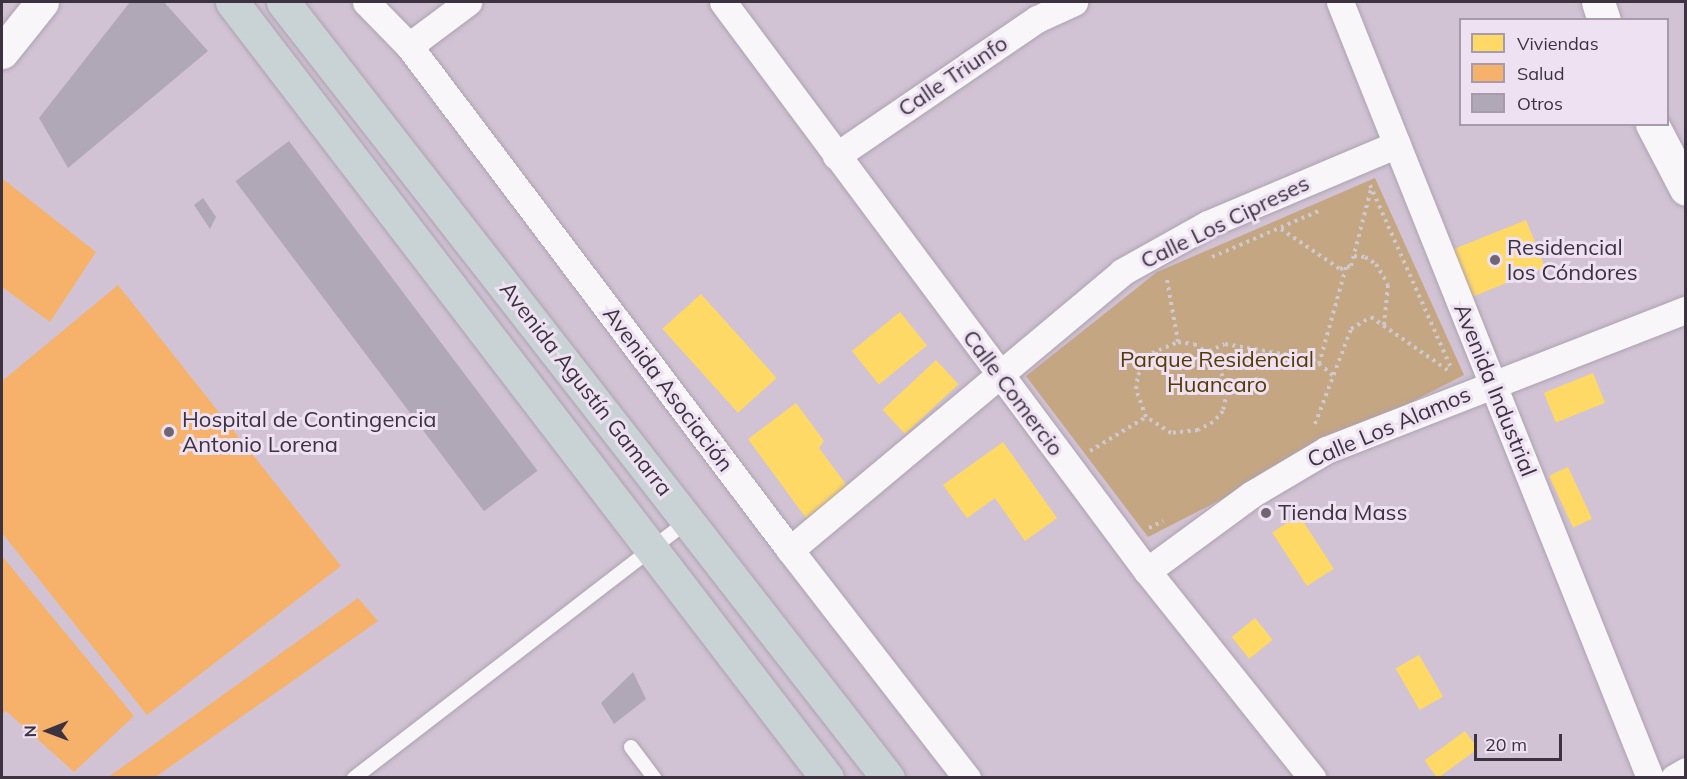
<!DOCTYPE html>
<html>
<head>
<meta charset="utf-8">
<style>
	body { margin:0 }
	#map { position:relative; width:1687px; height:779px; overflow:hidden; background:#d1c3d4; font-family:Mulish,sans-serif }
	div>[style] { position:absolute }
	.green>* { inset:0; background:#c5a683 }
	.homes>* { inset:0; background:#ffd966; transform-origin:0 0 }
	.health>* { inset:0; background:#f6b26b }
	.building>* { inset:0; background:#b0a8b6; transform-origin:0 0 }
	.path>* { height:4px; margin-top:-2px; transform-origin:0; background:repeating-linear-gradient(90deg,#cdc9ce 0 3px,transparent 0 7.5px) }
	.roads { filter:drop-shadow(0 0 2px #ada2b0) drop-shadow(0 0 2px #ada2b0) }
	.service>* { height:14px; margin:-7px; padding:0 7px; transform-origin:7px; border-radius:7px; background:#f8f6f9 }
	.minor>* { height:27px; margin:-13.5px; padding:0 13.5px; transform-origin:13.5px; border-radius:13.5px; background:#f8f6f9 }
	.tertiary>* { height:33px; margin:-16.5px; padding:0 16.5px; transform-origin:16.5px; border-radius:16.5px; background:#f8f6f9 }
	.trunk>* { height:33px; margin:-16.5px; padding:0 16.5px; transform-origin:16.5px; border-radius:16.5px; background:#c9d2d5 }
	.dots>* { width:16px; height:16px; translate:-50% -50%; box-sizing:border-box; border:3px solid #eee1f2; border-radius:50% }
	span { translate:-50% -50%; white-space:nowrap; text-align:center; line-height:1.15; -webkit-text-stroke:6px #eee1f2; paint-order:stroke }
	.street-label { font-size:22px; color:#3d3340 }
	.poi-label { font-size:22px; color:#3d3340 }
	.left { translate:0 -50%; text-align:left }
	.park-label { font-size:22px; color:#563b05 }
	.frame { position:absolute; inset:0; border:3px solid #3d3340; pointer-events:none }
	.legend { position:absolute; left:1459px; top:18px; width:210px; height:108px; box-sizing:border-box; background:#eee1f2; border:2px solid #a79bab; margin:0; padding:8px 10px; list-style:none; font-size:18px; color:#3d3340 }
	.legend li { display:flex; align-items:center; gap:12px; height:30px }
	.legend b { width:30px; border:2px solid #a79bab }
	.north { position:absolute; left:18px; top:701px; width:60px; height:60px; -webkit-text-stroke:4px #eee1f2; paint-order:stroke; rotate:269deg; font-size:16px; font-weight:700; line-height:24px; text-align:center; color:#3d3340 }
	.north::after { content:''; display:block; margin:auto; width:21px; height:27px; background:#3d3340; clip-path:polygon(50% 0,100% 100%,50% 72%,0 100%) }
	.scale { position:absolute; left:1474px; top:734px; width:88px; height:27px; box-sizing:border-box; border:3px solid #3d3340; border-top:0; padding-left:8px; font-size:18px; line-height:21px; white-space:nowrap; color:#3d3340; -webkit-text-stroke:4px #eee1f2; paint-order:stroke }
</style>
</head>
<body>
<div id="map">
	<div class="green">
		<div style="clip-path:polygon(1375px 178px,1464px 375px,1148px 537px,1026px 376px,1157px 272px)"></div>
	</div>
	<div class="homes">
		<div style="left:1526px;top:220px;width:51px;height:87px;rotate:68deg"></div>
		<div style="left:701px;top:294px;width:113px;height:52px;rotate:48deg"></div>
		<div style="left:900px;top:312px;width:43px;height:62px;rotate:51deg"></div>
		<div style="left:936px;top:360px;width:33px;height:73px;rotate:47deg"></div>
		<div style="left:1593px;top:373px;width:32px;height:53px;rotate:68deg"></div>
		<div style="clip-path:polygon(796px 403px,824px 441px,819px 448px,848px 487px,806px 518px,748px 439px)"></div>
		<div style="clip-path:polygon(1003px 442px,1057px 518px,1025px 541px,995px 498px,967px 518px,943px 485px)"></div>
		<div style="left:1568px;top:467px;width:57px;height:21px;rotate:65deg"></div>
		<div style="left:1299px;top:515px;width:64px;height:32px;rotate:57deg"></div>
		<div style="left:1255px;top:618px;width:28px;height:30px;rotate:51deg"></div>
		<div style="left:1419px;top:655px;width:48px;height:27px;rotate:60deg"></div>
		<div style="left:1465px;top:731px;width:22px;height:50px;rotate:54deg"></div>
	</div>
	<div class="health">
		<div style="clip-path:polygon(3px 179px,96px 252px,50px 322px,2px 287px)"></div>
		<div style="clip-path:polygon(118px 285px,341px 566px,147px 715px,2px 533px,2px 381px)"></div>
		<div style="clip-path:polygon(2px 556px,134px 716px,74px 772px,6px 711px,2px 714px)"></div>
		<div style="clip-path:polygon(358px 598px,378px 621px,154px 778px,107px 778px)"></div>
	</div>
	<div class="building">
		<div style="clip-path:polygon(130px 2px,164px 2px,208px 51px,68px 168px,39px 118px)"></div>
		<div style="left:289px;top:141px;width:413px;height:67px;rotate:53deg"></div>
		<div style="clip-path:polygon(203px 198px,216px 217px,210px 229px,194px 205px)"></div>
		<div style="clip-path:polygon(633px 672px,646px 699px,614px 724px,601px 703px)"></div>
	</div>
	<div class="path">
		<div style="left:1370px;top:185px;width:202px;rotate:66.1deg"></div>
		<div style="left:1281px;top:229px;width:71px;rotate:34.1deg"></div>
		<div style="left:1340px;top:269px;width:11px;rotate:-15deg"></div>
		<div style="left:1351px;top:266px;width:80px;rotate:-75.4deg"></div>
		<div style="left:1354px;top:256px;width:11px;rotate:5deg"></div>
		<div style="left:1365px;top:257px;width:13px;rotate:32deg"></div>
		<div style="left:1376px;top:264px;width:24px;rotate:60deg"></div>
		<div style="left:1388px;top:285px;width:40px;rotate:95.7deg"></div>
		<div style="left:1212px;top:257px;width:119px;rotate:-23.3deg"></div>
		<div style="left:1167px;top:280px;width:63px;rotate:79.9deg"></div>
		<div style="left:1209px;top:351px;width:17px;rotate:-24deg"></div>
		<div style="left:1225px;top:344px;width:89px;rotate:9.7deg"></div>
		<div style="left:1313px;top:359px;width:26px;rotate:39deg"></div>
		<div style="left:1319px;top:364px;width:101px;rotate:-74.4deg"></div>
		<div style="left:1315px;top:424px;width:102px;rotate:-69.2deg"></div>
		<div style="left:1351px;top:329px;width:23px;rotate:-31deg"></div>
		<div style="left:1371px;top:317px;width:95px;rotate:34.7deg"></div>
		<div style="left:1090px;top:451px;width:66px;rotate:-31.3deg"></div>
		<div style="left:1146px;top:417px;width:30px;rotate:-110deg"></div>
		<div style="left:1136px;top:389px;width:14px;rotate:-82deg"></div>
		<div style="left:1138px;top:375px;width:26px;rotate:-58deg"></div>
		<div style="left:1152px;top:353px;width:28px;rotate:-23deg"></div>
		<div style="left:1178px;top:342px;width:16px;rotate:7deg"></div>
		<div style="left:1194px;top:344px;width:27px;rotate:33deg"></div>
		<div style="left:1217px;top:359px;width:34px;rotate:73deg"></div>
		<div style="left:1227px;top:392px;width:19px;rotate:102deg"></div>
		<div style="left:1223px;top:411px;width:15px;rotate:132deg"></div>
		<div style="left:1213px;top:422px;width:17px;rotate:152deg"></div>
		<div style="left:1198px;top:430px;width:27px;rotate:174deg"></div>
		<div style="left:1171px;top:433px;width:30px;rotate:-147deg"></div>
		<div style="left:1149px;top:528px;width:16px;rotate:-27deg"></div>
	</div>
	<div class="roads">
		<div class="service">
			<div style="left:631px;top:747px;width:39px;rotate:53deg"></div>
			<div style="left:354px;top:778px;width:421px;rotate:-37.6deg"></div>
		</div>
		<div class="minor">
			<div style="left:366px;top:2px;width:62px;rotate:45.7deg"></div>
			<div style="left:409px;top:46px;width:632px;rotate:52.91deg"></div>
			<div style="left:790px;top:550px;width:289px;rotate:52.2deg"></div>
			<div style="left:723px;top:2px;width:710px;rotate:53.31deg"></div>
			<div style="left:1147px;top:571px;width:265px;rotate:51.4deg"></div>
			<div style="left:1340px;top:2px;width:836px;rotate:68.22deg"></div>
			<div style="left:409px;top:46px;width:74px;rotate:-36.7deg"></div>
			<div style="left:836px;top:156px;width:243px;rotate:-34.3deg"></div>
			<div style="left:1037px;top:19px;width:41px;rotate:-24.7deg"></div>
			<div style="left:790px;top:550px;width:433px;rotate:-39.9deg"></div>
			<div style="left:1122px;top:272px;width:98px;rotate:-29.2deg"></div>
			<div style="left:1208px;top:224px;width:205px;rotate:-22.9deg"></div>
			<div style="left:1147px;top:571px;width:130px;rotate:-36.3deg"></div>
			<div style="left:1252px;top:494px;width:86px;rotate:-30.7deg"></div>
			<div style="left:1326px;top:450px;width:386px;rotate:-21.3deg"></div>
			<div style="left:1674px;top:778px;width:14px;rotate:-30deg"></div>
		</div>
		<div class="tertiary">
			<div style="left:1598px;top:2px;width:19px;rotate:72deg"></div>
			<div style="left:2px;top:52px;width:64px;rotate:-51.3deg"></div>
			<div style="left:1652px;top:124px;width:73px;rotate:62.4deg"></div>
		</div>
		<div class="trunk">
			<div style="left:232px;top:2px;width:978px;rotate:52.52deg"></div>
			<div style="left:283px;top:2px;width:984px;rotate:52.06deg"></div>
		</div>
	</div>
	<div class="dots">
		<div style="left:1495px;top:260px;background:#716574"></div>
		<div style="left:169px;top:432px;background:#716574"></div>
		<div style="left:1266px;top:513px;background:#716574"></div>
	</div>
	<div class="street-label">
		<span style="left:953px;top:76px;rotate:-34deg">Calle Triunfo</span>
		<span style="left:1225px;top:222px;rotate:-26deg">Calle Los Cipreses</span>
		<span style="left:586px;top:389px;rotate:52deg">Avenida Agustín Gamarra</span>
		<span style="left:668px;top:389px;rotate:53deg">Avenida Asociación</span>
		<span style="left:1495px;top:390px;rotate:68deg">Avenida Industrial</span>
		<span style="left:1013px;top:393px;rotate:53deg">Calle Comercio</span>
		<span style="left:1389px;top:427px;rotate:-23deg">Calle Los Alamos</span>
	</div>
	<div class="poi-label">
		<span class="left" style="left:1507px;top:260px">Residencial<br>los Cóndores</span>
		<span class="left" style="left:182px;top:432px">Hospital de Contingencia<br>Antonio Lorena</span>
		<span class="left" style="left:1278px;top:513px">Tienda Mass</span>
	</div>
	<div class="park-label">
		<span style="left:1217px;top:372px">Parque Residencial<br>Huancaro</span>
	</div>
	<div class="frame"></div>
	<ul class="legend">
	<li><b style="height:16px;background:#ffd966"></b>Viviendas</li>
	<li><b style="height:16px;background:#f6b26b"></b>Salud</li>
	<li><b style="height:16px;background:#b0a8b6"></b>Otros</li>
	</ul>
	<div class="north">N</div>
	<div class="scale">20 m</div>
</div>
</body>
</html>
